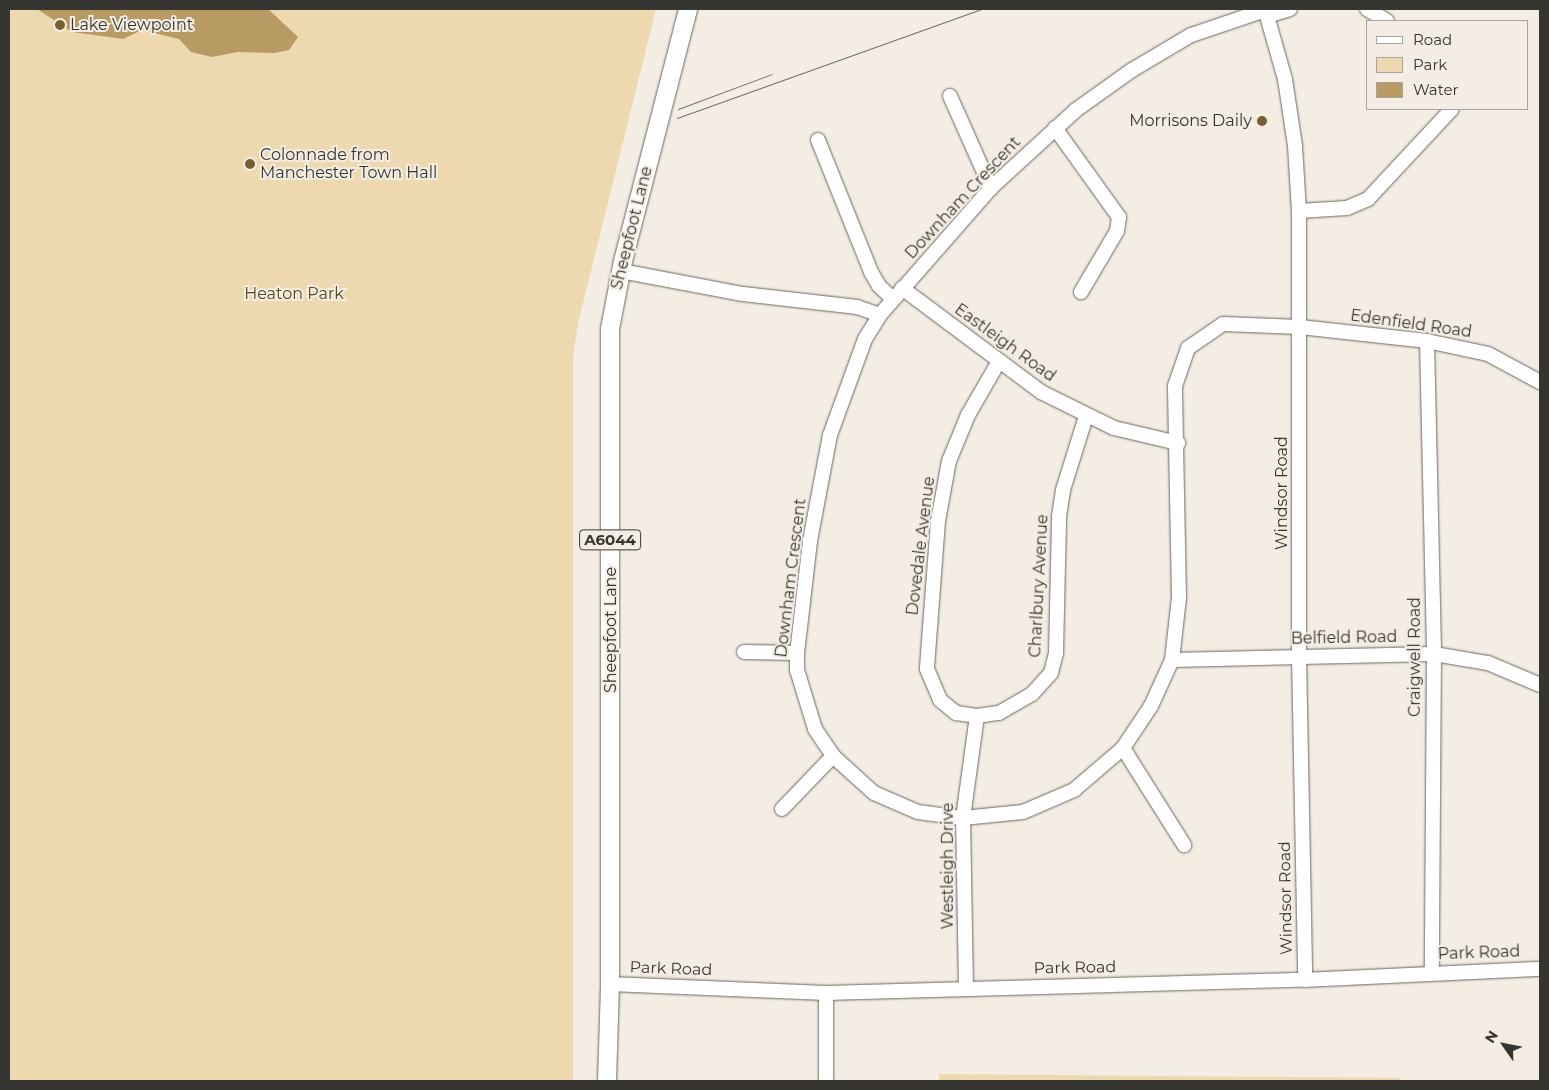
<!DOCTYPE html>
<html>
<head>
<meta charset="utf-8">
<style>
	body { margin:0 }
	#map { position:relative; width:1549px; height:1090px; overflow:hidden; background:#f3ede3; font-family:Montserrat,sans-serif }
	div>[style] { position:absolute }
	.green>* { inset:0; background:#edd8b0 }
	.water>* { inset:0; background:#b79b63 }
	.roads { filter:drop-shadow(0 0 1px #6b665d) drop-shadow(0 0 1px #6b665d) }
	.minor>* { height:14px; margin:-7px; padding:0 7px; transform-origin:7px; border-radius:7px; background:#fff }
	.major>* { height:18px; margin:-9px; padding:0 9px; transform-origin:9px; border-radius:9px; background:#fff }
	.tram>* { height:1px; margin:-0.5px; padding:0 0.5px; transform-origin:0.5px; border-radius:0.5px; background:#726f69 }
	.dots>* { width:14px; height:14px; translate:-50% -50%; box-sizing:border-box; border:2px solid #f3ede3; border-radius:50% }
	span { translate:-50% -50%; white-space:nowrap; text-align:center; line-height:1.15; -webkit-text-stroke:4px #f3ede3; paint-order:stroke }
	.shield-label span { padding:1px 4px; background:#f3ede3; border:1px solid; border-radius:4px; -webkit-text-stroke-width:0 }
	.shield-label { font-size:15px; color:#373531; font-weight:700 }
	.poi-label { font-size:16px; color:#373531 }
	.left { translate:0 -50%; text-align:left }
	.right { translate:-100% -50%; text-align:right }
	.street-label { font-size:16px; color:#373531 }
	.park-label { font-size:16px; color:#5a4619 }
	.frame { position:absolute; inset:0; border:10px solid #373531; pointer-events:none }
	.legend { position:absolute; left:1366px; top:20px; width:162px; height:90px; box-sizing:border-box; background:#f3ede3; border:1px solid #a8a39c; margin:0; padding:6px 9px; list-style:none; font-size:15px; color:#373531 }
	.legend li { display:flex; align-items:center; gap:10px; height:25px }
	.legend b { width:25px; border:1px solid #a8a39c }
	.north { position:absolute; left:1479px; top:1020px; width:50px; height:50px; -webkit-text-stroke:4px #f3ede3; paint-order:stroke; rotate:303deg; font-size:14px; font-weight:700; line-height:20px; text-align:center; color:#373531 }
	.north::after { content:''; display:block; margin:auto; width:18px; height:22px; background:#373531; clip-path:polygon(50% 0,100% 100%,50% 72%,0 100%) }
</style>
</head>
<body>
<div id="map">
	<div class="green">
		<div style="clip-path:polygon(9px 9px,656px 9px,578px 323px,573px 356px,573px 1081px,9px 1081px)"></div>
		<div style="clip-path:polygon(939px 1074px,1400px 1078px,1400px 1081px,939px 1081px)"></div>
	</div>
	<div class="water">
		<div style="clip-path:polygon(37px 9px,268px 9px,298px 37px,289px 50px,275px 53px,237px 52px,212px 57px,191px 52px,179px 39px,142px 30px,123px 39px,72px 32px)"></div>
	</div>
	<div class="roads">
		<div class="minor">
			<div style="left:1265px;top:9px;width:73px;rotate:74.1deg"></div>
			<div style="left:1285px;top:79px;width:68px;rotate:81.5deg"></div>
			<div style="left:1295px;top:146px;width:65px;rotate:86.5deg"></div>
			<div style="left:1299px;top:211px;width:444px;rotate:90deg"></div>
			<div style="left:1299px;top:655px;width:325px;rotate:88.9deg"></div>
			<div style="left:1367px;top:9px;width:23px;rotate:31deg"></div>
			<div style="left:1265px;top:10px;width:78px;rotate:161.3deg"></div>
			<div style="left:1191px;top:35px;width:69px;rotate:149.3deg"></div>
			<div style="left:1132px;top:70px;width:69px;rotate:144.5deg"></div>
			<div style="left:1076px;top:110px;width:115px;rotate:137.5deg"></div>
			<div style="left:991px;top:188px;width:169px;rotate:131.2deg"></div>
			<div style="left:880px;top:315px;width:28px;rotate:122deg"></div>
			<div style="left:865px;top:339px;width:102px;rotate:110deg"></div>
			<div style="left:830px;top:435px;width:108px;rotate:100.7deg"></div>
			<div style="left:810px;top:541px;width:113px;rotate:96.6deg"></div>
			<div style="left:797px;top:653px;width:17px;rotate:90deg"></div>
			<div style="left:797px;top:670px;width:62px;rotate:73deg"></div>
			<div style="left:815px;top:729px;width:32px;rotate:56deg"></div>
			<div style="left:833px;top:756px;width:55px;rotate:42.1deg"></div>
			<div style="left:874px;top:793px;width:48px;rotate:23.4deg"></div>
			<div style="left:918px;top:812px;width:45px;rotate:7.6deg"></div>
			<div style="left:963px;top:818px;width:60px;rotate:-5.7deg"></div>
			<div style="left:1023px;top:812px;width:56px;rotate:-23.3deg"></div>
			<div style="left:1074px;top:790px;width:65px;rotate:-40.6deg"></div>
			<div style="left:1123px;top:748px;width:50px;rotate:-56.3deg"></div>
			<div style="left:1151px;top:706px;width:51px;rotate:-65.5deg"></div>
			<div style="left:1172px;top:660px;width:62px;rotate:-83.6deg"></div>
			<div style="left:1179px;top:598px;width:212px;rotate:-91.1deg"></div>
			<div style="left:1175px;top:386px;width:40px;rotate:-71.1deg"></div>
			<div style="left:1188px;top:348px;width:42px;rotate:-34.4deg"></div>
			<div style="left:1223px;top:324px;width:77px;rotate:2.2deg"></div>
			<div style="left:1300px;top:327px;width:128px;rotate:6.3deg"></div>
			<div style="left:1427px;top:341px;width:62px;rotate:12deg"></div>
			<div style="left:1488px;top:354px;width:59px;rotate:28.3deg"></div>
			<div style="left:1267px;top:16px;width:24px;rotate:-17deg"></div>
			<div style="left:950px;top:96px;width:101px;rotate:66deg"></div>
			<div style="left:1055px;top:128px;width:110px;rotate:54.3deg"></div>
			<div style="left:1119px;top:217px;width:14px;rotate:98deg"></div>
			<div style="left:1117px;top:231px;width:71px;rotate:120.5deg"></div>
			<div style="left:818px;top:140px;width:142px;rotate:68.1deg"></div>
			<div style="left:871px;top:272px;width:16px;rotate:60deg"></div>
			<div style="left:879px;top:286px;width:19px;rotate:43deg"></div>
			<div style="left:1299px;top:211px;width:48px;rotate:-3.6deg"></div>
			<div style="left:1347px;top:208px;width:23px;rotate:-23deg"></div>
			<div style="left:1368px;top:199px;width:123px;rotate:-47deg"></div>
			<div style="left:621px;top:271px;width:124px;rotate:10.7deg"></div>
			<div style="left:743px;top:294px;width:115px;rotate:6.5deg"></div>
			<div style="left:857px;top:307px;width:24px;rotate:19deg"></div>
			<div style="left:902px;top:288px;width:174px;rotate:36.8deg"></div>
			<div style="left:1041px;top:392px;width:81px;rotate:26.3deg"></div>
			<div style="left:1114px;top:428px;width:66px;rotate:13.2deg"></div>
			<div style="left:1427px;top:341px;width:313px;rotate:88.7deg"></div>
			<div style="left:1434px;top:654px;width:319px;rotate:90.4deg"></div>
			<div style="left:998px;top:363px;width:60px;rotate:120deg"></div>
			<div style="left:968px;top:415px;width:50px;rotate:112.4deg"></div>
			<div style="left:949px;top:461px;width:61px;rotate:100.4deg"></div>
			<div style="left:938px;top:521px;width:148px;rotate:94.3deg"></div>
			<div style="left:927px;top:669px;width:34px;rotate:67deg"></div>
			<div style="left:940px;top:700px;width:21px;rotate:39deg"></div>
			<div style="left:956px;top:713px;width:21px;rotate:8deg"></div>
			<div style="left:977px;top:716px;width:22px;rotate:-8deg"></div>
			<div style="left:999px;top:713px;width:38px;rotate:-30deg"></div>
			<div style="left:1032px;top:694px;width:28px;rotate:-48deg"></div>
			<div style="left:1051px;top:673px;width:21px;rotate:-76deg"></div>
			<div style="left:1056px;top:653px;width:137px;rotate:-88.7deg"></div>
			<div style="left:1059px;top:516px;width:26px;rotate:-81deg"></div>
			<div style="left:1063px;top:490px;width:77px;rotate:-72.7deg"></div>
			<div style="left:744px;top:652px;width:53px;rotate:1.1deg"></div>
			<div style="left:1172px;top:660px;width:262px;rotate:-1.3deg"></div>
			<div style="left:1434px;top:654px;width:55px;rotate:9.5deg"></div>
			<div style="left:1488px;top:663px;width:56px;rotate:22.9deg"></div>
			<div style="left:1123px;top:748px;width:115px;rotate:57.8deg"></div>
			<div style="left:782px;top:809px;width:74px;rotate:-46.1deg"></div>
			<div style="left:610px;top:984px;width:216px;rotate:2.4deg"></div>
			<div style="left:826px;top:993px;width:479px;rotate:-1.6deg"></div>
			<div style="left:1305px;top:980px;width:235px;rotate:-2.7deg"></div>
			<div style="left:966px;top:988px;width:170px;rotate:-91deg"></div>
			<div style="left:963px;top:818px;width:103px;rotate:-82.2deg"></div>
			<div style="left:826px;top:1081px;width:88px;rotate:-90deg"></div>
		</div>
		<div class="major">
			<div style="left:607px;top:1081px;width:97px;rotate:-88.2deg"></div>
			<div style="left:610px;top:984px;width:655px;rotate:-90deg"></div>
			<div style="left:610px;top:329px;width:69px;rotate:-79.2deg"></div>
			<div style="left:623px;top:261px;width:260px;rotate:-75.5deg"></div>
		</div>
	</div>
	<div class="tram">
		<div style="left:678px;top:109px;width:100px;rotate:-20.4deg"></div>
		<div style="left:677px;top:118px;width:324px;rotate:-19.7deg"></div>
	</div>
	<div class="dots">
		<div style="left:60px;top:25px;background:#776030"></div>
		<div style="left:1262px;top:121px;background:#776030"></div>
		<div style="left:250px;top:164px;background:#776030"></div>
	</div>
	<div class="shield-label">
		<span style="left:610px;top:540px">A6044</span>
	</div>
	<div class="poi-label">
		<span class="left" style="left:70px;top:25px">Lake Viewpoint</span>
		<span class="right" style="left:1252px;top:121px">Morrisons Daily</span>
		<span class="left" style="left:260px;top:164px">Colonnade from<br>Manchester Town Hall</span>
	</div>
	<div class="street-label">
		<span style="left:963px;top:198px;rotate:-47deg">Downham Crescent</span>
		<span style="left:632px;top:228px;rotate:-76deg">Sheepfoot Lane</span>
		<span style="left:1411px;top:324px;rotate:8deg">Edenfield Road</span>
		<span style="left:1005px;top:343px;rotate:36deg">Eastleigh Road</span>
		<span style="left:1282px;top:493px;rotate:-90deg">Windsor Road</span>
		<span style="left:921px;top:546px;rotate:-83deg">Dovedale Avenue</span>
		<span style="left:791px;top:578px;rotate:-83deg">Downham Crescent</span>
		<span style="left:1039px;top:586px;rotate:-87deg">Charlbury Avenue</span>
		<span style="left:611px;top:630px;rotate:-90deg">Sheepfoot Lane</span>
		<span style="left:1344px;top:638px;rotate:-1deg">Belfield Road</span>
		<span style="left:1415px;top:657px;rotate:-90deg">Craigwell Road</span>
		<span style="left:948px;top:866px;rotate:-90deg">Westleigh Drive</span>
		<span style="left:1286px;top:898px;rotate:-91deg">Windsor Road</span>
		<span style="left:1479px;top:953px;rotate:-2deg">Park Road</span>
		<span style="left:1075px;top:968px;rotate:-1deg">Park Road</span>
		<span style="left:671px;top:969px;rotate:2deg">Park Road</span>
	</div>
	<div class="park-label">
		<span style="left:294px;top:294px">Heaton Park</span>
	</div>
	<div class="frame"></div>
	<ul class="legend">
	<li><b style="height:6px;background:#fff"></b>Road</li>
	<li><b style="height:14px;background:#edd8b0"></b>Park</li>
	<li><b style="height:14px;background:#b79b63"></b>Water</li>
	</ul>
	<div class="north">N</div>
</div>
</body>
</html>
